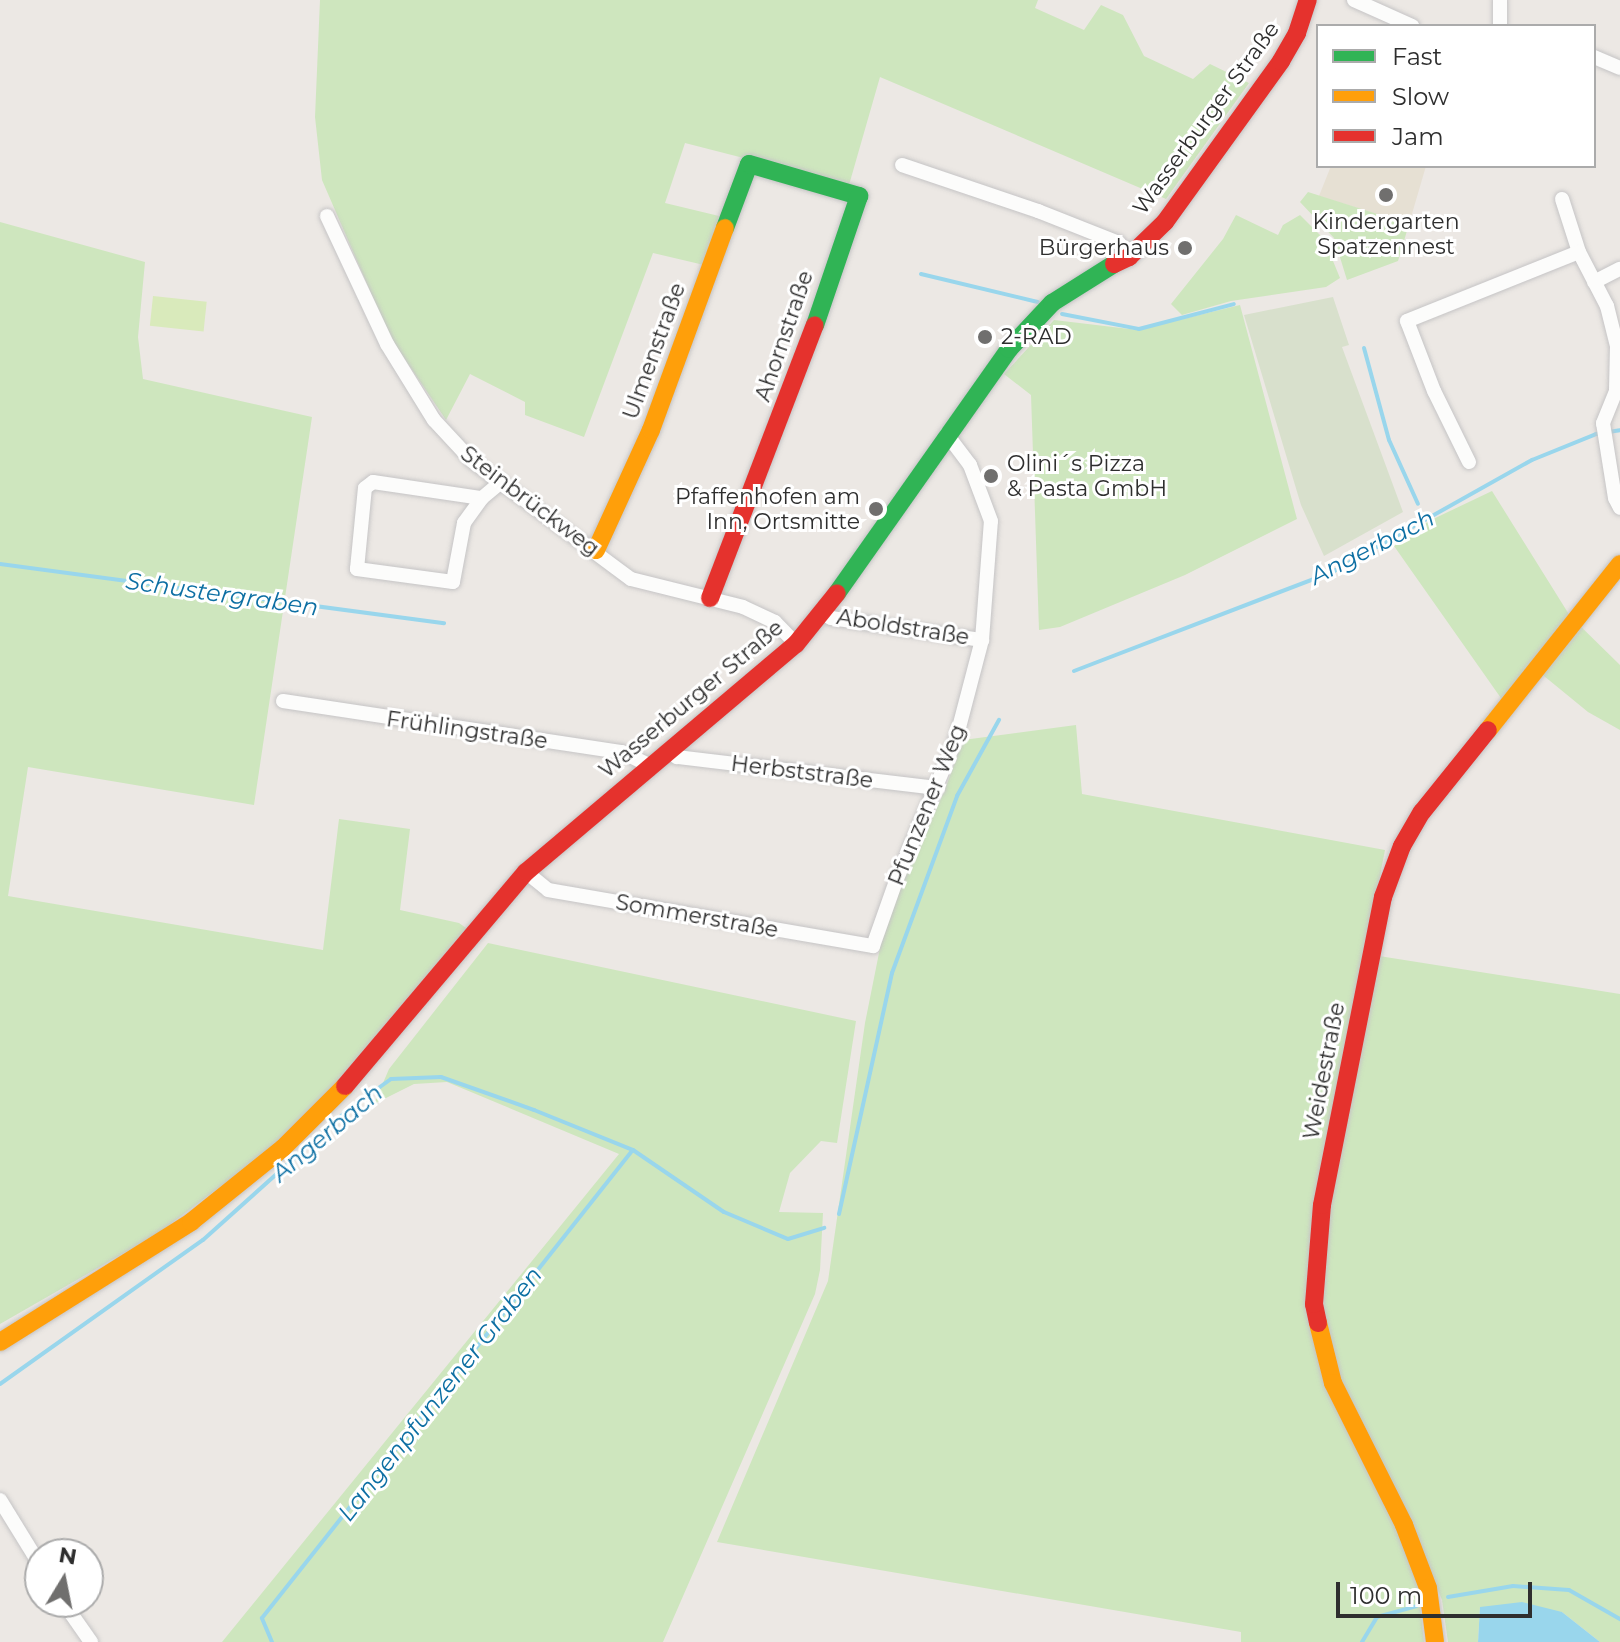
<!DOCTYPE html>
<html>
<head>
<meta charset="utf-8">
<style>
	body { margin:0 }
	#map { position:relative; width:1620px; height:1642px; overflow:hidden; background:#ece8e4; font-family:Montserrat,sans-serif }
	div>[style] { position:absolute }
	.education>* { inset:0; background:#e6e0d3 }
	.green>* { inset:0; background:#cee6be }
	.cemetery>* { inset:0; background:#d8e0cc }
	.pitch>* { inset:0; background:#d9eabb; transform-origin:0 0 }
	.water>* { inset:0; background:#99d6ec }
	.stream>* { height:4px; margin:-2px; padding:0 2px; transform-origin:2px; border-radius:2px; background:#99d6ec }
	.roads { filter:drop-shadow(0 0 2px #c5c4c5) drop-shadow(0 0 2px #c5c4c5) }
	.street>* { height:14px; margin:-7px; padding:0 7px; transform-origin:7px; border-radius:7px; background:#fcfcfb }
	.fast>* { height:18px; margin:-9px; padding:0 9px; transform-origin:9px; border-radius:9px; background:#30b455 }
	.slow>* { height:18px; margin:-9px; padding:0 9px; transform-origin:9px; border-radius:9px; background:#ff9f0a }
	.jam>* { height:18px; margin:-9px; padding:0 9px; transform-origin:9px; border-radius:9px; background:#e5322d }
	.dots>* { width:22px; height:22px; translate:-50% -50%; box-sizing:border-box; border:4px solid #fff; border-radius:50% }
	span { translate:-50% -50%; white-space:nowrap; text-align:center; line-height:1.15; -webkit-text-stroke:6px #fff; paint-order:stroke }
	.street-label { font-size:22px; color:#2e2e2e }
	.poi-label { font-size:22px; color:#2e2e2e }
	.right { translate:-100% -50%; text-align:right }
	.left { translate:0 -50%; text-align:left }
	.water-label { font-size:24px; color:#0d6fa3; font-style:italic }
	.legend { position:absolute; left:1316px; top:24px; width:280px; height:144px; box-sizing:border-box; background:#fff; border:2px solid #ababab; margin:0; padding:10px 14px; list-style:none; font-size:24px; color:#2e2e2e }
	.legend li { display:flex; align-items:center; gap:16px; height:40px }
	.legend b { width:40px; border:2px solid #ababab }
	.north { position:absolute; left:24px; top:1538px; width:80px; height:80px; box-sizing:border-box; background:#fff; border:2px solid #ababab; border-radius:50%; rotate:10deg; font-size:22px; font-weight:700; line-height:32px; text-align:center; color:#2e2e2e }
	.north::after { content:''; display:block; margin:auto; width:28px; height:36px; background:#706f6e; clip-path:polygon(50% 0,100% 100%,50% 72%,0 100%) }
	.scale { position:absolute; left:1336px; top:1582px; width:196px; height:36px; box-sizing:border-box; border:4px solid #2e2e2e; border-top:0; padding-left:10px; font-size:24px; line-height:28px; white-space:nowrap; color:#2e2e2e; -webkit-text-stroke:6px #fff; paint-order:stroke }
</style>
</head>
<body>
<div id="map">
	<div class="education">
		<div style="clip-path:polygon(1331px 166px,1426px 166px,1409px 224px,1319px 196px)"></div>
	</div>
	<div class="green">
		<div style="clip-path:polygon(320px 0,1038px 0,1035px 8px,1084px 30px,1101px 5px,1123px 15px,1144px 56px,1193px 79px,1210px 64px,1249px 83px,1166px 199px,880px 77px,849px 185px,685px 143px,665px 203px,719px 216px,704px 265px,653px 253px,584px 437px,525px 415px,525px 402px,470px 374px,446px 420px,390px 337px,322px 180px,315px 117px)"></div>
		<div style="clip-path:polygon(1308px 192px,1409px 224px,1398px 261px,1347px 280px,1334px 238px,1300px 202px)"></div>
		<div style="clip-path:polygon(1236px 215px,1278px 235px,1283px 225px,1300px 215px,1324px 239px,1340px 278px,1326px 287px,1231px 301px,1182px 315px,1171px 304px,1223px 239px)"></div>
		<div style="clip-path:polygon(0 222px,145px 262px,138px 337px,143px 379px,312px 417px,254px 805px,28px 767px,8px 896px,323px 950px,339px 819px,410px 829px,400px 910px,459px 923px,469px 930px,323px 1100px,261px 1156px,157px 1234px,0 1324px)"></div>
		<div style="clip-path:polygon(1240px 305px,1297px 519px,1185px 575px,1060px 627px,1039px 630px,1031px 395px,1004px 374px,1054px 320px,1138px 330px)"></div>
		<div style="clip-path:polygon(1492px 491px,1570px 616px,1620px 665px,1620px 730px,1588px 712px,1533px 667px,1503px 701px,1394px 546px,1429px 521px)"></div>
		<div style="clip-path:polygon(1076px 725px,1082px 794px,1385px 850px,1312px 1228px,1309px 1320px,1417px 1568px,1428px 1605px,1420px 1606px,1424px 1642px,1241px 1642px,1241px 1632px,717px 1542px,828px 1281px,865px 1023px,880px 948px,900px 888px,944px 792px,963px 740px)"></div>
		<div style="clip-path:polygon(488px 943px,856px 1021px,837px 1143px,821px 1141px,790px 1173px,779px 1212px,823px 1213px,820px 1270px,815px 1294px,663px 1642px,222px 1642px,619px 1154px,447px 1082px,414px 1084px,374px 1104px,389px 1069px)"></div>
		<div style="clip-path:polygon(1379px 956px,1620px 994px,1620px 1642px,1600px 1642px,1562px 1612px,1480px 1607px,1478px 1642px,1448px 1642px,1442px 1600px,1423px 1554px,1335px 1372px,1324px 1332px,1322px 1248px)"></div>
	</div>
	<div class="cemetery">
		<div style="clip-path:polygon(1333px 297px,1349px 345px,1342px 347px,1403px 512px,1324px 556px,1301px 505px,1244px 315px)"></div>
	</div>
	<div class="pitch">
		<div style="left:153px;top:296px;width:54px;height:30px;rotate:6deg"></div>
	</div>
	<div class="water">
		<div style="clip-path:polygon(1522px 1602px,1562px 1612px,1600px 1642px,1478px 1642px,1480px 1607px)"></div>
	</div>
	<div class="stream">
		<div style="left:921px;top:274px;width:120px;rotate:13.5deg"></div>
		<div style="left:1062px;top:314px;width:78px;rotate:11deg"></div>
		<div style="left:1139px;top:329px;width:98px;rotate:-14.7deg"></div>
		<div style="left:1364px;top:348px;width:95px;rotate:74.8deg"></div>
		<div style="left:1389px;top:440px;width:70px;rotate:65.6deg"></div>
		<div style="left:0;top:564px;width:448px;rotate:7.6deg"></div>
		<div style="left:1074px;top:671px;width:279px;rotate:-21deg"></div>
		<div style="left:1334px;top:571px;width:227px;rotate:-29.3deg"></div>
		<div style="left:1532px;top:460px;width:69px;rotate:-22.1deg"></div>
		<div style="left:1596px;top:434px;width:24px;rotate:-9deg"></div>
		<div style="left:839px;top:1214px;width:247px;rotate:-77.6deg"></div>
		<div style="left:892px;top:973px;width:189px;rotate:-69.8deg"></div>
		<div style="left:957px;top:796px;width:87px;rotate:-61.1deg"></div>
		<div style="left:0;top:1384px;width:249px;rotate:-35.4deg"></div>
		<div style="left:203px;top:1240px;width:195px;rotate:-41.9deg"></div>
		<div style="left:348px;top:1110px;width:53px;rotate:-35.8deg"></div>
		<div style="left:391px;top:1079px;width:50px;rotate:-2.3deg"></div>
		<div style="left:441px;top:1077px;width:99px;rotate:19.5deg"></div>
		<div style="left:534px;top:1110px;width:107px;rotate:22deg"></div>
		<div style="left:633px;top:1150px;width:110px;rotate:34.3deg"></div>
		<div style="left:724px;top:1212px;width:69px;rotate:22.9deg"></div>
		<div style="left:788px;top:1239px;width:38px;rotate:-17deg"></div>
		<div style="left:1448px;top:1597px;width:66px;rotate:-9.6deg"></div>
		<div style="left:1513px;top:1586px;width:56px;rotate:4.1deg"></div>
		<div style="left:1569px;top:1590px;width:59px;rotate:29.6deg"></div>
		<div style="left:272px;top:1642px;width:26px;rotate:-113deg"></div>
		<div style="left:262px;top:1618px;width:596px;rotate:-51.61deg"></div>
		<div style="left:1362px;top:1642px;width:29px;rotate:-59deg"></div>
		<div style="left:1377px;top:1617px;width:41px;rotate:-15.4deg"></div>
	</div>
	<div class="roads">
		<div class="street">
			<div style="left:1354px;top:0;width:64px;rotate:24.1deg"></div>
			<div style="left:1500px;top:0;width:26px;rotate:90deg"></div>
			<div style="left:1594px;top:57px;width:28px;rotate:23deg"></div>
			<div style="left:902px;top:165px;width:144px;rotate:18.7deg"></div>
			<div style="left:1038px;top:211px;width:87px;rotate:21.6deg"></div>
			<div style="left:1119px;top:243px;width:17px;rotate:54deg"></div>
			<div style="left:1562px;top:199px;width:56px;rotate:72.2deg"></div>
			<div style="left:1579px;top:252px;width:61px;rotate:62.6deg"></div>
			<div style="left:1607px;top:306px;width:41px;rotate:76deg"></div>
			<div style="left:1617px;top:346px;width:45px;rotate:91.3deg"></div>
			<div style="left:1616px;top:391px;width:35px;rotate:112deg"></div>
			<div style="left:1603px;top:423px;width:76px;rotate:80.9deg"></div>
			<div style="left:1615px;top:498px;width:11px;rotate:63deg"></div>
			<div style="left:327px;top:216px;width:141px;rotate:64.9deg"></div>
			<div style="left:387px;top:344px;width:89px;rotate:58.3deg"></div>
			<div style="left:434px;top:420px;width:56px;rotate:47.2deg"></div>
			<div style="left:472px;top:461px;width:198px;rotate:36.6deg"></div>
			<div style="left:631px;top:579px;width:115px;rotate:14deg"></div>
			<div style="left:743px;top:607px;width:35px;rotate:25deg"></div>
			<div style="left:775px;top:622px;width:30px;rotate:46deg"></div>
			<div style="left:1594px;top:282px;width:29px;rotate:-27deg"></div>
			<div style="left:1469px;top:462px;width:79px;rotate:-116.2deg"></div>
			<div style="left:1434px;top:391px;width:75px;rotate:-111.1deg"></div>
			<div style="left:1407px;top:321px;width:185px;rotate:-21.9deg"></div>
			<div style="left:482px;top:498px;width:31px;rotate:126deg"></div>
			<div style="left:464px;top:523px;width:60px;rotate:100.6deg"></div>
			<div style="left:453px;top:582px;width:97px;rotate:-172.3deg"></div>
			<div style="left:357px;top:569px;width:81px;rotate:-84.4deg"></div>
			<div style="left:365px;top:488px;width:10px;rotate:-37deg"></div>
			<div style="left:373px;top:482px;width:110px;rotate:8.4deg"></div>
			<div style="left:482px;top:498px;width:25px;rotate:-40deg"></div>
			<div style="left:823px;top:613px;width:9px;rotate:32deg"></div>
			<div style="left:831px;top:618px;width:153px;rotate:8.3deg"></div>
			<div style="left:283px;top:701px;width:343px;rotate:8.6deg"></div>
			<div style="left:622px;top:752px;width:30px;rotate:26deg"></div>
			<div style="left:668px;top:751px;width:11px;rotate:34deg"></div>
			<div style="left:677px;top:757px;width:263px;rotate:6.8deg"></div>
			<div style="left:526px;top:872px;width:28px;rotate:39deg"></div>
			<div style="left:548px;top:890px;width:330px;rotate:9.8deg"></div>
			<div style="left:873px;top:946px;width:69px;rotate:-70.5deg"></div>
			<div style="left:896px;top:881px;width:154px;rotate:-67.1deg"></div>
			<div style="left:956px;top:739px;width:102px;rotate:-75.3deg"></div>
			<div style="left:982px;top:640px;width:119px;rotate:-85.7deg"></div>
			<div style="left:991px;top:521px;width:60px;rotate:-110.6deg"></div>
			<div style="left:970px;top:465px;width:39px;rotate:-127deg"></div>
			<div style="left:0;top:1500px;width:76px;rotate:58.4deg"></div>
			<div style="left:63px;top:1602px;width:49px;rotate:55deg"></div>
		</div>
		<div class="fast">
			<div style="left:725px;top:228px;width:68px;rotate:-69.4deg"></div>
			<div style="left:749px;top:164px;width:115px;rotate:16.2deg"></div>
			<div style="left:859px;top:196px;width:136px;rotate:108.8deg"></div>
			<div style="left:837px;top:593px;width:299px;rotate:-54.8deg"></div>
			<div style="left:1009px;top:349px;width:63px;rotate:-46.9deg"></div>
			<div style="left:1052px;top:303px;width:73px;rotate:-32.2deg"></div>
		</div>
		<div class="slow">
			<div style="left:596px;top:550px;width:132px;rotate:-65.4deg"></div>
			<div style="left:651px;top:430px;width:215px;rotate:-69.9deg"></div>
			<div style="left:1488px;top:730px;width:212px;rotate:-51.5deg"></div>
			<div style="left:1318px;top:1323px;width:62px;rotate:76deg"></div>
			<div style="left:1333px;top:1383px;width:159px;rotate:63.4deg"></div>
			<div style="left:1404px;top:1525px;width:67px;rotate:69.1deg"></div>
			<div style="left:1428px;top:1588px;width:54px;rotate:82.6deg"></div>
			<div style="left:0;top:1342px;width:226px;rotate:-32.1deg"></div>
			<div style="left:191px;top:1222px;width:118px;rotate:-38.8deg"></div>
			<div style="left:283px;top:1148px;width:88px;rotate:-45deg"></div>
		</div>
		<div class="jam">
			<div style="left:1114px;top:264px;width:17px;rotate:-25deg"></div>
			<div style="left:1129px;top:257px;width:50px;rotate:-44.2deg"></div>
			<div style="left:1165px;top:222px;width:198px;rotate:-54.2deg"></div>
			<div style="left:1281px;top:61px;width:32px;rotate:-60deg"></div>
			<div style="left:1297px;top:33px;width:35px;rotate:-72deg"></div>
			<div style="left:710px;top:598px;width:292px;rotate:-69deg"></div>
			<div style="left:345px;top:1086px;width:280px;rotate:-49.8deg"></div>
			<div style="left:526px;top:872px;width:353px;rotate:-40.2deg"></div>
			<div style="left:796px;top:644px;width:65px;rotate:-51.2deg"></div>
			<div style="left:1318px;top:1323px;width:19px;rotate:-102deg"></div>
			<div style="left:1314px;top:1304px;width:99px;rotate:-85.4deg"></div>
			<div style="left:1322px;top:1205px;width:314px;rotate:-78.8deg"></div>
			<div style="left:1383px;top:897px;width:54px;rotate:-69.6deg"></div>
			<div style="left:1402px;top:846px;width:39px;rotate:-60deg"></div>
			<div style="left:1422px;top:812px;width:105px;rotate:-51.2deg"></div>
		</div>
	</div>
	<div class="dots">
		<div style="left:1386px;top:195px;background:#706f6e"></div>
		<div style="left:1185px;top:248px;background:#706f6e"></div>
		<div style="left:985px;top:337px;background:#706f6e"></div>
		<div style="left:991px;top:476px;background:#706f6e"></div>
		<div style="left:876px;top:509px;background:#706f6e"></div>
	</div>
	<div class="street-label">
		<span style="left:1206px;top:118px;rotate:-54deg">Wasserburger Straße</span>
		<span style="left:784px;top:336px;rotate:-71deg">Ahornstraße</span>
		<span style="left:654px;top:351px;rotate:-70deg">Ulmenstraße</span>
		<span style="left:530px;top:501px;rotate:37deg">Steinbrückweg</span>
		<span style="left:903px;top:627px;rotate:9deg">Aboldstraße</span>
		<span style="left:691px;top:699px;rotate:-40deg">Wasserburger Straße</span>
		<span style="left:467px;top:730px;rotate:8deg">Frühlingstraße</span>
		<span style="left:802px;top:772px;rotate:7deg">Herbststraße</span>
		<span style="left:927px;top:805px;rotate:-68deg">Pfunzener Weg</span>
		<span style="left:697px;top:916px;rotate:10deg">Sommerstraße</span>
		<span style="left:1324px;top:1071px;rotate:-79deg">Weidestraße</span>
	</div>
	<div class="poi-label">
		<span style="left:1386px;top:234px">Kindergarten<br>Spatzennest</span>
		<span class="right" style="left:1169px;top:248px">Bürgerhaus</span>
		<span class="left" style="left:1001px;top:337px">2-RAD</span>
		<span class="left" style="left:1007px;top:476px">Olini´s Pizza<br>&amp; Pasta GmbH</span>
		<span class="right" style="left:860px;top:509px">Pfaffenhofen am<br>Inn, Ortsmitte</span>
	</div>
	<div class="water-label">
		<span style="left:1372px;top:547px;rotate:-27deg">Angerbach</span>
		<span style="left:222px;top:594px;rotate:8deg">Schustergraben</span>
		<span style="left:327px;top:1133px;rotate:-40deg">Angerbach</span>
		<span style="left:440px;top:1394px;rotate:-52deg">Langenpfunzener Graben</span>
	</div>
	<ul class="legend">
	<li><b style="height:10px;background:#30b455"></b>Fast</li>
	<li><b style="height:10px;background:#ff9f0a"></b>Slow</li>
	<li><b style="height:10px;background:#e5322d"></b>Jam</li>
	</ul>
	<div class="north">N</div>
	<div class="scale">100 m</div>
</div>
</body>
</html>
